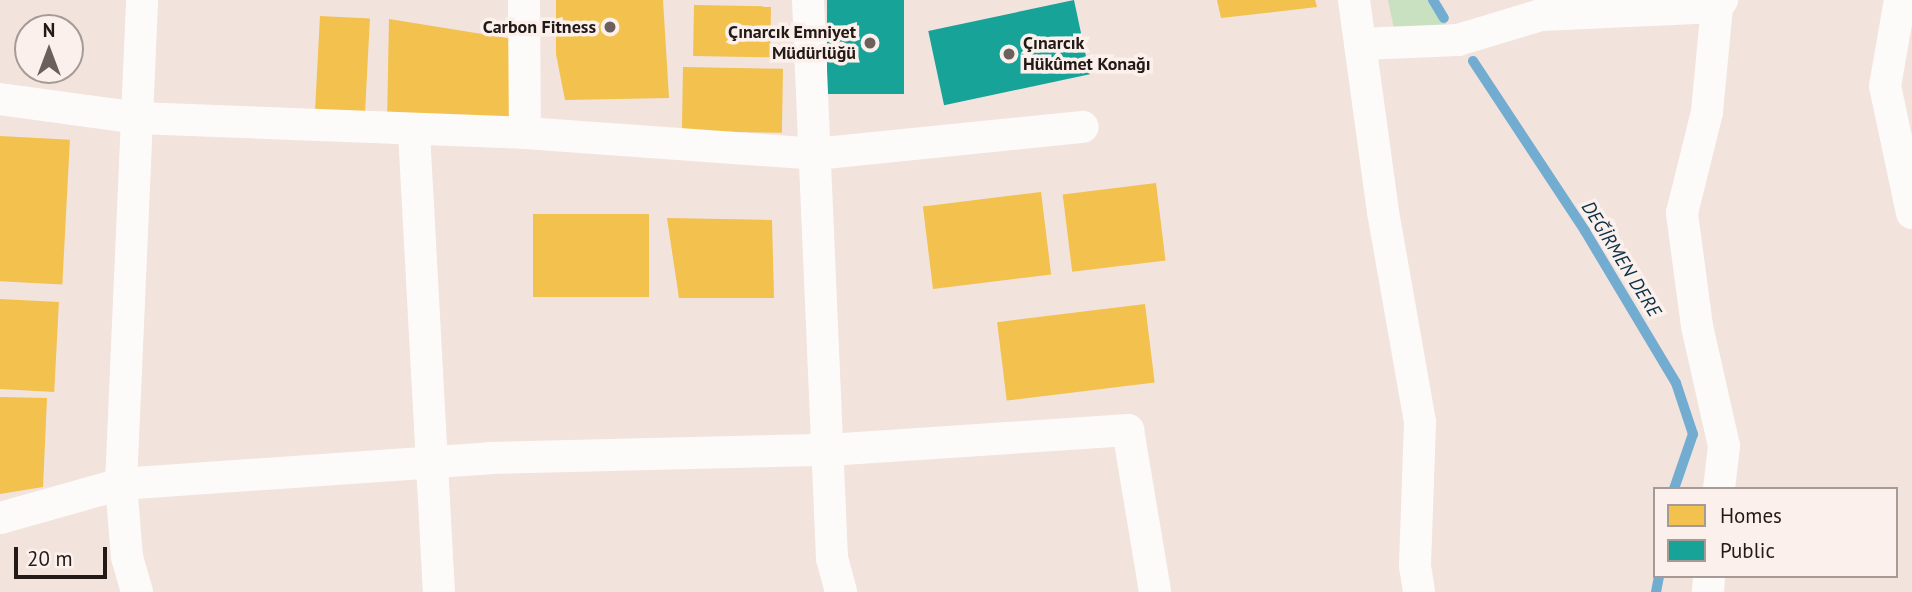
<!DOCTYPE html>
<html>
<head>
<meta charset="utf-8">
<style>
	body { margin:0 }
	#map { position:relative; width:1912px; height:592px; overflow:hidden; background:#f2e3dd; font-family:"PT Sans",sans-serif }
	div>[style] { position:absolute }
	.green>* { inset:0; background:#c9e1c1 }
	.homes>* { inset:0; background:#f2c14e; transform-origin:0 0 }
	.public>* { inset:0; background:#17a398; transform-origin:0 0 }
	.stream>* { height:10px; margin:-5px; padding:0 5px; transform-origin:5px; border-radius:5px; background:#73acd1 }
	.minor>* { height:32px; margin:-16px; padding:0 16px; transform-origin:16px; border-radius:16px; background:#fdfbfa }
	.dots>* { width:19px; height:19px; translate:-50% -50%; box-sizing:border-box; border:4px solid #fcf0ec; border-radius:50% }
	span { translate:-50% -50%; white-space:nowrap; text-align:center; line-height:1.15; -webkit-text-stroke:7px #fcf0ec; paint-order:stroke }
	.poi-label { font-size:18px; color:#231916; font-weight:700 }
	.right { translate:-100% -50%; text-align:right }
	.left { translate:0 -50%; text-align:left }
	.water-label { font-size:19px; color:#093047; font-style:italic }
	.legend { position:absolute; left:1653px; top:487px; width:245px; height:91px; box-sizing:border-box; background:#fcf0ec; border:2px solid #a59a96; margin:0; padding:9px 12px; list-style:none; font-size:21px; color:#231916 }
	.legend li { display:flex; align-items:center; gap:14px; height:35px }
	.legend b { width:35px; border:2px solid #a59a96 }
	.north { position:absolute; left:14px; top:14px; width:70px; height:70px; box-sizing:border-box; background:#fcf0ec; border:2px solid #a59a96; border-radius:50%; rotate:0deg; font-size:19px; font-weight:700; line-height:28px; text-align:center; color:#231916 }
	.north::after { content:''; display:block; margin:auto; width:24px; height:32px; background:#6b605c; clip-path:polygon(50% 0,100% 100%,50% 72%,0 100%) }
	.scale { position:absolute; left:14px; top:547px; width:93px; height:32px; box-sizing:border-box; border:4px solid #231916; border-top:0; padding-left:9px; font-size:21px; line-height:24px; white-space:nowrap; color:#231916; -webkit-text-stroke:5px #fcf0ec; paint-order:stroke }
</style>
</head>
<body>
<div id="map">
	<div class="green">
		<div style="clip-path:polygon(1388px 0,1434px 0,1447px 26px,1394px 29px)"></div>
	</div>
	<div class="homes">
		<div style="clip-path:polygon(556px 0,663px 0,669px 98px,565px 100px,556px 54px)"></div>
		<div style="clip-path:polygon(1217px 0,1315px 0,1317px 7px,1221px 18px)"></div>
		<div style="left:694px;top:5px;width:77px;height:51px;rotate:1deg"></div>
		<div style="left:320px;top:16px;width:50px;height:97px;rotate:3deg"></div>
		<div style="clip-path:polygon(389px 19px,519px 40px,518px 119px,387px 123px)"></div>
		<div style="left:683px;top:67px;width:100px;height:64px;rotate:1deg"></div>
		<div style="left:0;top:136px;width:70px;height:145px;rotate:3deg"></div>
		<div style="left:1156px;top:183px;width:78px;height:94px;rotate:83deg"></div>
		<div style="left:1041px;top:192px;width:83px;height:119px;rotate:83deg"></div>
		<div style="left:533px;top:214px;width:116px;height:83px"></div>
		<div style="clip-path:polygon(667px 218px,772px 220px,774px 298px,679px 298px)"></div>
		<div style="left:0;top:299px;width:59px;height:90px;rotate:3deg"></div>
		<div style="left:1145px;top:304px;width:79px;height:149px;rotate:83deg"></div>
		<div style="clip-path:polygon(0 397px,47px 398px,43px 487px,0 494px)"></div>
	</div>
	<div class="public">
		<div style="left:827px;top:0;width:77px;height:94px"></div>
		<div style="left:1074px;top:0;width:76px;height:149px;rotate:78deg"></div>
	</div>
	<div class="stream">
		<div style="left:1433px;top:0;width:21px;rotate:59deg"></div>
		<div style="left:1473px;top:61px;width:204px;rotate:56.6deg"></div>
		<div style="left:1585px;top:231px;width:177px;rotate:59.1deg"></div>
		<div style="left:1676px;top:383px;width:54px;rotate:71.6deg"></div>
		<div style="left:1693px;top:434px;width:58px;rotate:109.1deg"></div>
		<div style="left:1656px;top:592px;width:16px;rotate:-79deg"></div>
	</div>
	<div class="minor">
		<div style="left:524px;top:0;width:133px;rotate:89.6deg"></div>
		<div style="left:808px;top:0;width:559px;rotate:87.54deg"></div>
		<div style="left:832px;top:558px;width:35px;rotate:75deg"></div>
		<div style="left:1354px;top:0;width:214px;rotate:82.2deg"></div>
		<div style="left:1383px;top:212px;width:213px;rotate:80deg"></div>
		<div style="left:1420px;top:422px;width:144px;rotate:92deg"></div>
		<div style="left:1415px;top:566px;width:26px;rotate:81deg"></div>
		<div style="left:1900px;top:0;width:87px;rotate:99.9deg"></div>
		<div style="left:1885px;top:86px;width:130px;rotate:78deg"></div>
		<div style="left:1360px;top:44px;width:98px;rotate:-2.3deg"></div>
		<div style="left:1458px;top:40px;width:87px;rotate:-16.8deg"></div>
		<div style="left:1541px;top:15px;width:176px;rotate:-2.6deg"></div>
		<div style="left:0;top:99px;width:139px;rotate:7.8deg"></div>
		<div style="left:138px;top:118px;width:387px;rotate:2.2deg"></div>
		<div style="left:525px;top:133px;width:291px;rotate:4.1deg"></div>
		<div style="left:815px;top:154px;width:269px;rotate:-5.8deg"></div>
		<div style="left:414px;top:132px;width:461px;rotate:86.9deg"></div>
		<div style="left:1719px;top:489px;width:43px;rotate:-83.4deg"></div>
		<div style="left:1724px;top:446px;width:123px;rotate:-102.7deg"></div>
		<div style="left:1697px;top:326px;width:114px;rotate:-97.6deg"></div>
		<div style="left:1682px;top:213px;width:104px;rotate:-76.1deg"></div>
		<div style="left:1707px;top:112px;width:105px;rotate:-84.6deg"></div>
		<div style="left:1717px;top:7px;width:9px;rotate:-54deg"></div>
		<div style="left:0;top:518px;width:126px;rotate:-15.7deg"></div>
		<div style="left:121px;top:484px;width:370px;rotate:-4deg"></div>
		<div style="left:490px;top:458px;width:338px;rotate:-1.4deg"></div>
		<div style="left:828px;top:450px;width:301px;rotate:-3.8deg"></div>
		<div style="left:1128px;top:430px;width:164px;rotate:80.5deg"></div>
		<div style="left:137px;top:592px;width:36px;rotate:-106deg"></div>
		<div style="left:127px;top:557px;width:73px;rotate:-94.7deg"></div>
		<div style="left:121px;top:484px;width:484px;rotate:-87.5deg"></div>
		<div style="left:1708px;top:592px;width:16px;rotate:-86deg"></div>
	</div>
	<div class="dots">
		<div style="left:610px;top:27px;background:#6b605c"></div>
		<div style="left:870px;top:43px;background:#6b605c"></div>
		<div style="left:1009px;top:54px;background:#6b605c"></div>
	</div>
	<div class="poi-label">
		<span class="right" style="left:596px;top:27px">Carbon Fitness</span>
		<span class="right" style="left:856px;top:43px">Çınarcık Emniyet<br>Müdürlüğü</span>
		<span class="left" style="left:1023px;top:54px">Çınarcık<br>Hükûmet Konağı</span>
	</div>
	<div class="water-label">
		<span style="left:1621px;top:259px;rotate:58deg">DEĞİRMEN DERE</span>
	</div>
	<ul class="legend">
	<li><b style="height:19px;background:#f2c14e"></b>Homes</li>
	<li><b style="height:19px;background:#17a398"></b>Public</li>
	</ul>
	<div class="north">N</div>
	<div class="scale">20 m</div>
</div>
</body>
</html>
